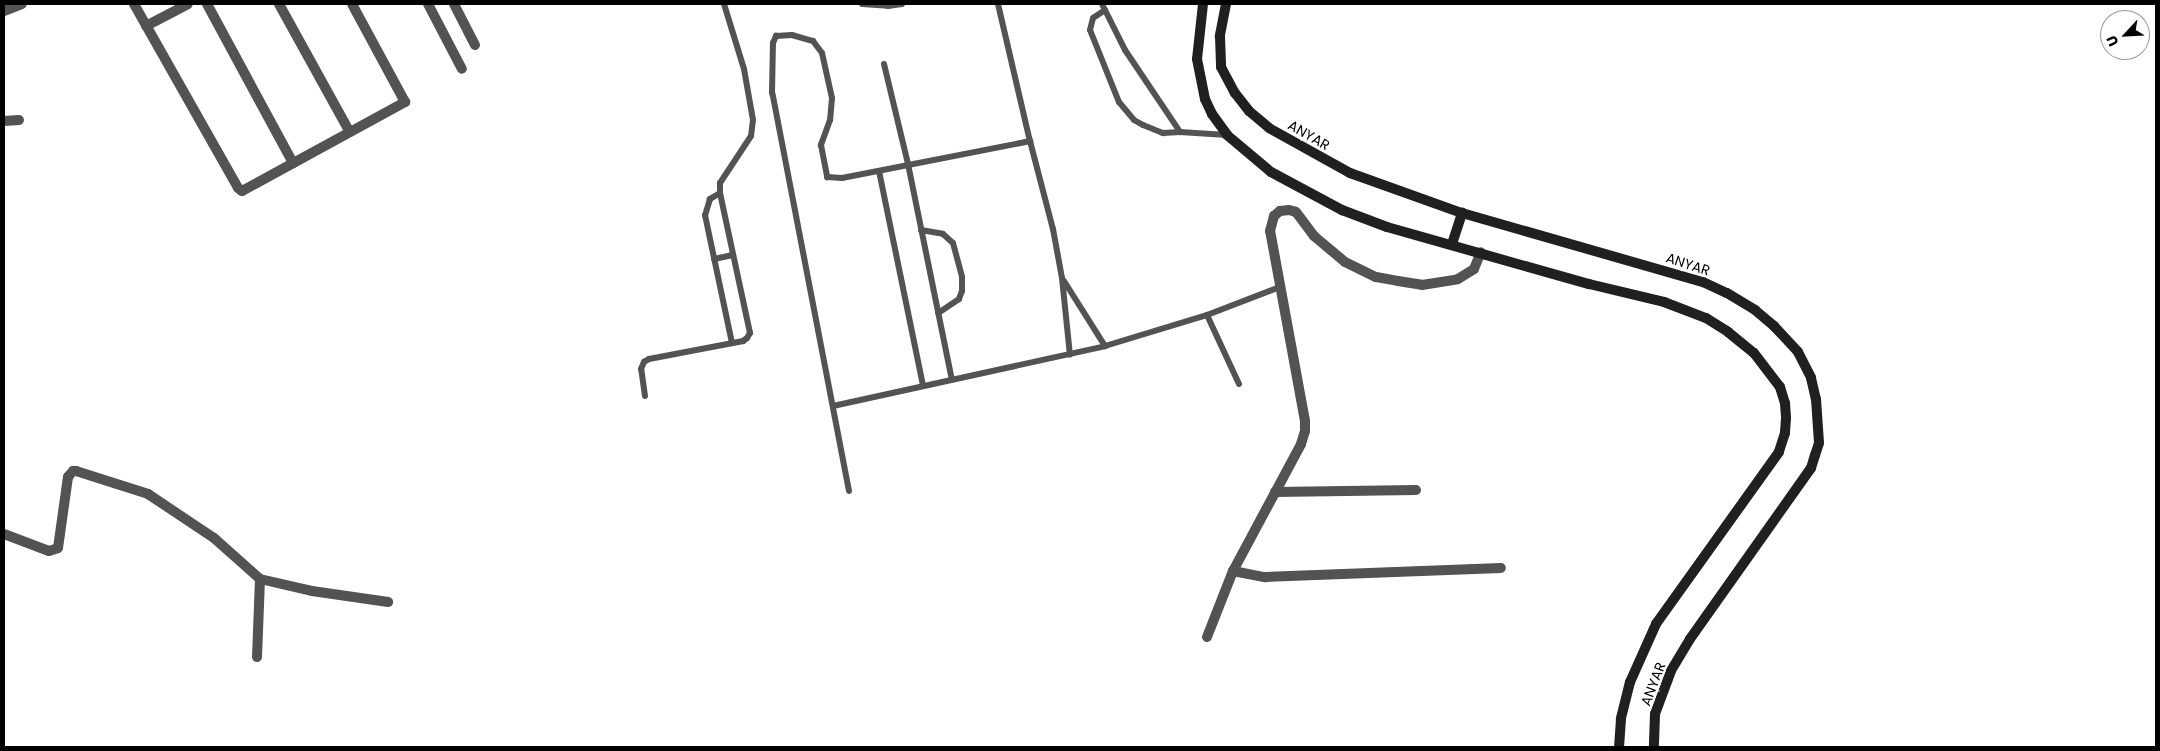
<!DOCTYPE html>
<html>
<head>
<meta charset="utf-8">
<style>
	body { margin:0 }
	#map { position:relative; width:2160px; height:751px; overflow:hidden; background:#fff; font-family:Poppins,sans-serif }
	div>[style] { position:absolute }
	.lane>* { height:6px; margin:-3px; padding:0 3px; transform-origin:3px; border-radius:3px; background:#535353 }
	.street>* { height:10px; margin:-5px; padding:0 5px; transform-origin:5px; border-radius:5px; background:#535353 }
	.secondary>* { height:10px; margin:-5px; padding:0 5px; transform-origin:5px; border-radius:5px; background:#202020 }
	span { translate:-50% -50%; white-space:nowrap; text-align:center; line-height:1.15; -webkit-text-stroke:4px #fff; paint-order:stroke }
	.street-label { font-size:14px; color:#000 }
	.frame { position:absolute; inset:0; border:5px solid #000; pointer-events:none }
	.north { position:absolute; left:2100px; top:10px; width:50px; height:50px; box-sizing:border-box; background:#fff; border:1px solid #999; border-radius:50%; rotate:245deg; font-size:14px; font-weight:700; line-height:20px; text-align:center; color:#000 }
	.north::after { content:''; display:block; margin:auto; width:18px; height:22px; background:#000; clip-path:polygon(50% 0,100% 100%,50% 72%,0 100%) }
</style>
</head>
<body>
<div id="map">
	<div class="lane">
		<div style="left:862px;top:4px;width:26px;rotate:4deg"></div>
		<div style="left:888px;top:6px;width:14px;rotate:-8deg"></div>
		<div style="left:998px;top:4px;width:141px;rotate:76.9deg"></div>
		<div style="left:1030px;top:141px;width:91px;rotate:75.4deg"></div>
		<div style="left:1053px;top:229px;width:50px;rotate:79.6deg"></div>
		<div style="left:1062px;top:278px;width:77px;rotate:84.1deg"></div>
		<div style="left:1102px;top:4px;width:51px;rotate:63.4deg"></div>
		<div style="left:1125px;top:50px;width:99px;rotate:56.1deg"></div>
		<div style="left:1180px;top:132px;width:47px;rotate:3.7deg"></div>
		<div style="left:1105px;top:10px;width:14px;rotate:146deg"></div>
		<div style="left:1093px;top:18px;width:12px;rotate:104deg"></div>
		<div style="left:1090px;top:30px;width:78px;rotate:68.1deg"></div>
		<div style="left:1119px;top:102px;width:23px;rotate:50deg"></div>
		<div style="left:1134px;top:120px;width:10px;rotate:29deg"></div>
		<div style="left:1143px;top:125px;width:22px;rotate:22deg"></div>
		<div style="left:1163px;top:133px;width:17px;rotate:-3deg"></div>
		<div style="left:884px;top:64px;width:103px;rotate:76.5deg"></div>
		<div style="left:908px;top:164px;width:220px;rotate:78.5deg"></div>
		<div style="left:879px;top:171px;width:219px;rotate:78.4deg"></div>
		<div style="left:720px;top:193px;width:12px;rotate:149deg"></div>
		<div style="left:710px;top:199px;width:17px;rotate:107deg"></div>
		<div style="left:705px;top:215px;width:131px;rotate:78.1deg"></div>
		<div style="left:921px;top:230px;width:22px;rotate:10deg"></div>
		<div style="left:943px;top:234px;width:13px;rotate:42deg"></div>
		<div style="left:953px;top:243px;width:35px;rotate:75deg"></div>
		<div style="left:962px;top:277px;width:14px;rotate:90deg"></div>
		<div style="left:962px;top:291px;width:9px;rotate:111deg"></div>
		<div style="left:959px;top:299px;width:25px;rotate:146deg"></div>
		<div style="left:714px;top:259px;width:19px;rotate:-12deg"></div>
		<div style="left:1064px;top:281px;width:77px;rotate:57.8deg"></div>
		<div style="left:1207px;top:315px;width:76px;rotate:65.1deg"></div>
		<div style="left:645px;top:396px;width:27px;rotate:-98deg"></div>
		<div style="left:641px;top:369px;width:8px;rotate:-67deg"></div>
		<div style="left:644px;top:362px;width:6px;rotate:-31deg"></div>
		<div style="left:649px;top:359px;width:96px;rotate:-10.8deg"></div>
		<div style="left:743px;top:341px;width:5px;rotate:-37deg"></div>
		<div style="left:747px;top:338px;width:6px;rotate:-59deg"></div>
		<div style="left:750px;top:333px;width:143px;rotate:-102.1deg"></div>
		<div style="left:720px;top:193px;width:10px;rotate:-90deg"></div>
		<div style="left:720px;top:183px;width:56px;rotate:-56.6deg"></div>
		<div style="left:751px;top:136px;width:16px;rotate:-83deg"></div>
		<div style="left:753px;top:120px;width:52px;rotate:-100deg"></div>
		<div style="left:744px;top:69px;width:68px;rotate:-107.1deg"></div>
		<div style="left:833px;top:406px;width:279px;rotate:-12.4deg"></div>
		<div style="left:1105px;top:346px;width:107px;rotate:-16.9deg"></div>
		<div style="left:1207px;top:315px;width:78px;rotate:-21deg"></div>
		<div style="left:849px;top:491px;width:405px;rotate:-100.9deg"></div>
		<div style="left:772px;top:93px;width:50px;rotate:-88.9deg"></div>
		<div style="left:773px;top:43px;width:8px;rotate:-67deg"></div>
		<div style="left:776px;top:36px;width:16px;rotate:-4deg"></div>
		<div style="left:792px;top:35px;width:22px;rotate:16deg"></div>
		<div style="left:813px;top:41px;width:15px;rotate:53deg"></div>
		<div style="left:822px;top:53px;width:46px;rotate:77.5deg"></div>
		<div style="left:832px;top:98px;width:22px;rotate:95deg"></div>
		<div style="left:830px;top:120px;width:27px;rotate:110deg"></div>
		<div style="left:821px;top:145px;width:33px;rotate:79deg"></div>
		<div style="left:827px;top:177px;width:15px;rotate:4deg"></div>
		<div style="left:842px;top:178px;width:192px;rotate:-11.1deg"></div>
	</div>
	<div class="street">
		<div style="left:134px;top:4px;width:211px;rotate:60.5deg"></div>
		<div style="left:238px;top:188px;width:5px;rotate:37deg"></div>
		<div style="left:242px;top:191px;width:186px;rotate:-28.6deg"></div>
		<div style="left:405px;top:102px;width:111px;rotate:-118.4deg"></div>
		<div style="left:207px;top:4px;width:181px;rotate:61.6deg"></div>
		<div style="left:279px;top:4px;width:145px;rotate:61.1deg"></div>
		<div style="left:428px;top:4px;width:73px;rotate:62.4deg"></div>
		<div style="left:454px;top:4px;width:46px;rotate:62.9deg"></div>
		<div style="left:4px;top:11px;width:19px;rotate:-21deg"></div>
		<div style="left:146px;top:26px;width:47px;rotate:-27.6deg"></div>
		<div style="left:4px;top:121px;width:15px;rotate:-4deg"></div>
		<div style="left:1275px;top:492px;width:141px;rotate:-0.8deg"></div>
		<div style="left:4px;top:534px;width:48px;rotate:20.7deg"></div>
		<div style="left:49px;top:551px;width:9px;rotate:-18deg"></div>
		<div style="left:58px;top:548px;width:72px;rotate:-82deg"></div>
		<div style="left:68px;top:477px;width:8px;rotate:-50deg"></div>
		<div style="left:73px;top:471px;width:3px"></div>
		<div style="left:76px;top:471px;width:76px;rotate:17.7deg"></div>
		<div style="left:148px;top:494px;width:79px;rotate:33.7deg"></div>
		<div style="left:214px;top:538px;width:62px;rotate:41.7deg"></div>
		<div style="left:260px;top:579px;width:53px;rotate:13deg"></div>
		<div style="left:312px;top:591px;width:77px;rotate:8.2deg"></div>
		<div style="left:1233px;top:571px;width:33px;rotate:11deg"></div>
		<div style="left:1265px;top:577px;width:236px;rotate:-2.2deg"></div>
		<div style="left:1207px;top:637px;width:71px;rotate:-68.5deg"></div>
		<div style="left:1233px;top:571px;width:144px;rotate:-61.8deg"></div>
		<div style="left:1301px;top:444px;width:14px;rotate:-73deg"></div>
		<div style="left:1305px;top:431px;width:10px;rotate:-90deg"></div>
		<div style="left:1305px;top:421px;width:193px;rotate:-100.4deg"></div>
		<div style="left:1270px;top:231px;width:16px;rotate:-75deg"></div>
		<div style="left:1274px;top:216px;width:8px;rotate:-40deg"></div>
		<div style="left:1280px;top:211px;width:9px;rotate:-6deg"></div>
		<div style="left:1289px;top:210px;width:7px;rotate:16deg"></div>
		<div style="left:1296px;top:212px;width:30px;rotate:53deg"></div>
		<div style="left:1314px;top:236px;width:40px;rotate:40deg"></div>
		<div style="left:1345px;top:262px;width:34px;rotate:26deg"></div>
		<div style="left:1376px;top:277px;width:22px;rotate:10deg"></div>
		<div style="left:1398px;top:281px;width:24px;rotate:9deg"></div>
		<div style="left:1422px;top:285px;width:36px;rotate:-9deg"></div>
		<div style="left:1458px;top:279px;width:19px;rotate:-32deg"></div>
		<div style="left:1474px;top:269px;width:18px;rotate:-68deg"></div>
		<div style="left:257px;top:657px;width:78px;rotate:-87.8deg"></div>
	</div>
	<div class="secondary">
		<div style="left:1203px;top:4px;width:55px;rotate:96.2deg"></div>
		<div style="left:1197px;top:59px;width:41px;rotate:78.7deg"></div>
		<div style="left:1205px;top:99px;width:17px;rotate:65deg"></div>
		<div style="left:1212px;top:114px;width:26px;rotate:54deg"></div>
		<div style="left:1227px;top:135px;width:57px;rotate:40.1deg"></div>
		<div style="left:1271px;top:172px;width:81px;rotate:28.2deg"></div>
		<div style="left:1342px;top:210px;width:48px;rotate:20.7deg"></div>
		<div style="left:1387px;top:227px;width:210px;rotate:15.8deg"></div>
		<div style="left:1589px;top:284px;width:77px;rotate:13.5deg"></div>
		<div style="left:1664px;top:302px;width:45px;rotate:20.9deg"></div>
		<div style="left:1706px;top:318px;width:26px;rotate:32deg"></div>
		<div style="left:1728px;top:332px;width:33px;rotate:39deg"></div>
		<div style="left:1754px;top:353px;width:43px;rotate:52.6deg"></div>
		<div style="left:1780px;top:387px;width:17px;rotate:73deg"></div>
		<div style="left:1785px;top:403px;width:15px;rotate:86deg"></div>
		<div style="left:1786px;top:418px;width:15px;rotate:94deg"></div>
		<div style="left:1785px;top:433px;width:20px;rotate:108deg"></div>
		<div style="left:1779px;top:452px;width:211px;rotate:125.6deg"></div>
		<div style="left:1656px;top:624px;width:64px;rotate:114.1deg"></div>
		<div style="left:1630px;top:682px;width:38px;rotate:104deg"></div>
		<div style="left:1621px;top:719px;width:28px;rotate:94deg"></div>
		<div style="left:1226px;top:4px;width:33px;rotate:101deg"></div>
		<div style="left:1220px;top:36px;width:31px;rotate:88deg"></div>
		<div style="left:1221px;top:67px;width:30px;rotate:62deg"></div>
		<div style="left:1235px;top:93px;width:23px;rotate:52deg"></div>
		<div style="left:1249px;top:111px;width:26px;rotate:40deg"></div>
		<div style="left:1269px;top:128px;width:93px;rotate:29.1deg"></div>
		<div style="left:1350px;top:173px;width:119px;rotate:19.7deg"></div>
		<div style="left:1462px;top:213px;width:251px;rotate:16deg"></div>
		<div style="left:1703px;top:282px;width:26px;rotate:25deg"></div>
		<div style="left:1727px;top:293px;width:33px;rotate:31deg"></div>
		<div style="left:1755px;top:310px;width:25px;rotate:40deg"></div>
		<div style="left:1774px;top:326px;width:35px;rotate:47deg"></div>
		<div style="left:1798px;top:352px;width:29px;rotate:63deg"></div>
		<div style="left:1811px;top:378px;width:22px;rotate:77deg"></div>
		<div style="left:1816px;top:399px;width:44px;rotate:86.1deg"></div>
		<div style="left:1819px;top:443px;width:13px;rotate:108deg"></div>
		<div style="left:1815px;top:455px;width:14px;rotate:107deg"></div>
		<div style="left:1811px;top:468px;width:209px;rotate:125.3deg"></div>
		<div style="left:1690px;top:639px;width:37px;rotate:121deg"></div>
		<div style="left:1671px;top:671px;width:46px;rotate:110.4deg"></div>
		<div style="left:1655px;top:714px;width:33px;rotate:92deg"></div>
		<div style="left:1452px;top:244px;width:33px;rotate:-72deg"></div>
	</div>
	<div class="street-label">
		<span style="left:1309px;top:135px;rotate:30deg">ANYAR</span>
		<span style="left:1688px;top:264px;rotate:18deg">ANYAR</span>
		<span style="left:1653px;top:684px;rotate:-69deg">ANYAR</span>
	</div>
	<div class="frame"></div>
	<div class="north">U</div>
</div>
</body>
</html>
